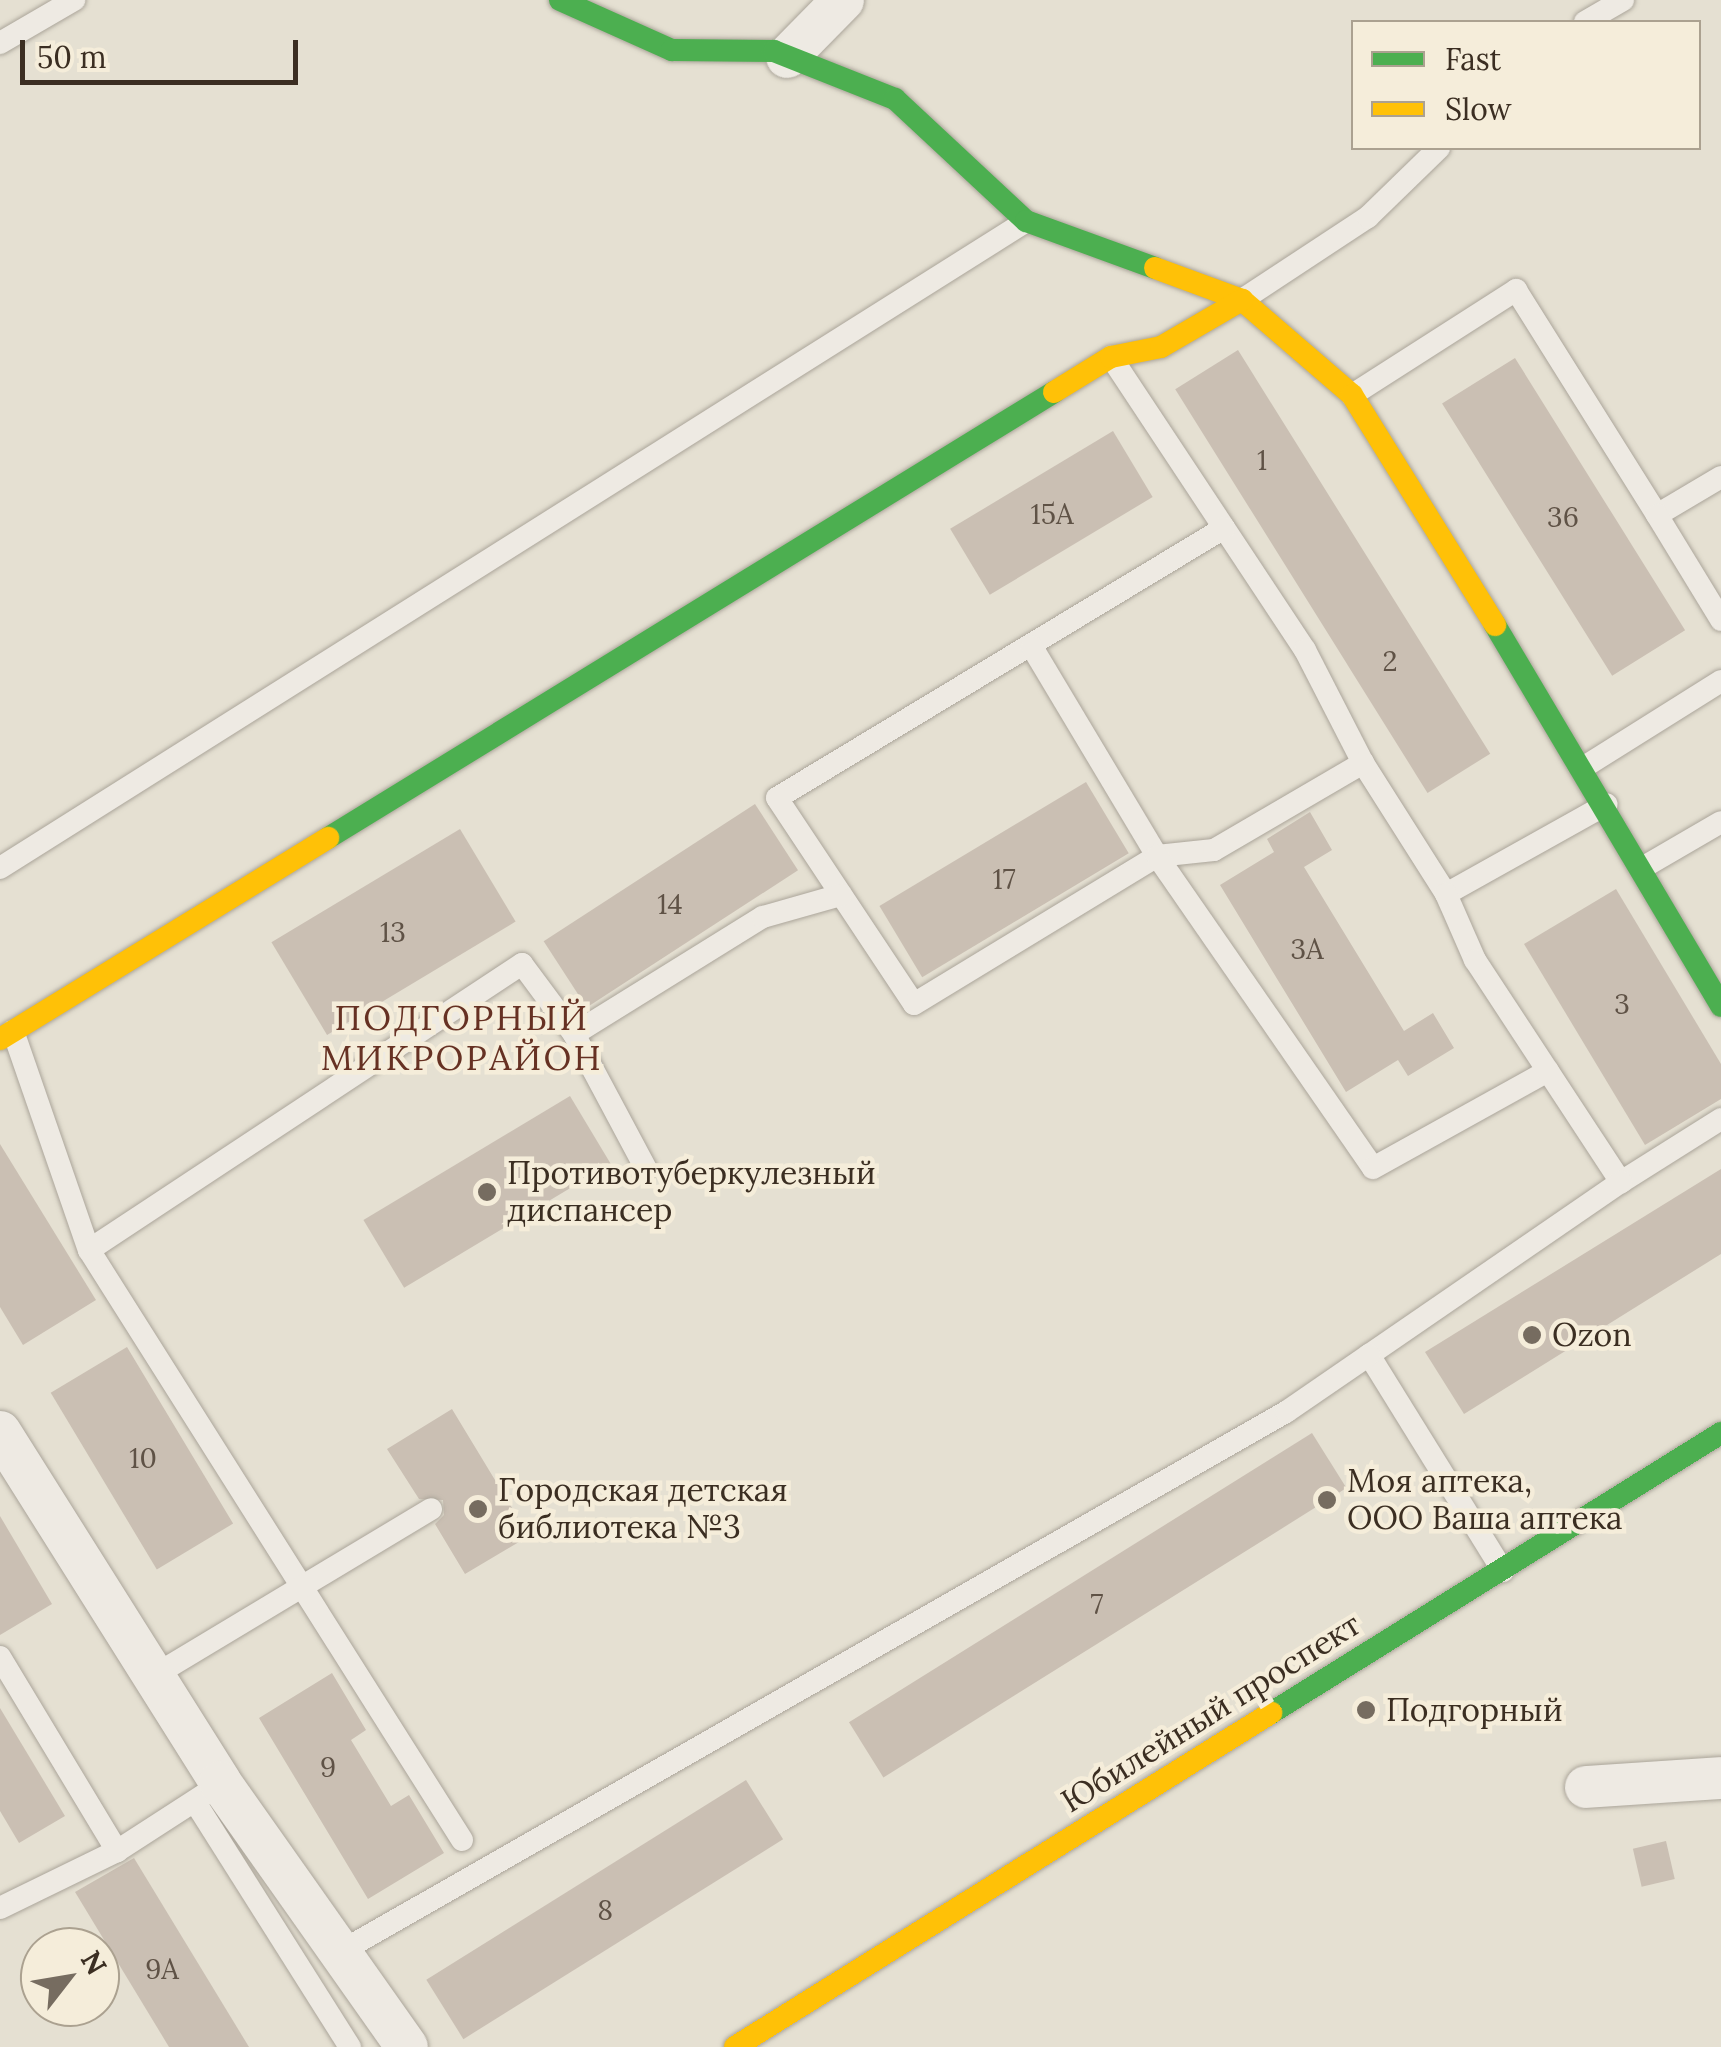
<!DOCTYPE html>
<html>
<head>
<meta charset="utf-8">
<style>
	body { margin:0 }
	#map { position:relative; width:1721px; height:2047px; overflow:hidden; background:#e5e0d2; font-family:Lora,serif }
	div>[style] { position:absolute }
	.building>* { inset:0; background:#cabfb3; transform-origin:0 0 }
	.roads { filter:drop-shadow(0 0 2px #aba59a) drop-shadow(0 0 2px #aba59a) }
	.lane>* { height:22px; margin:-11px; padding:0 11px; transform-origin:11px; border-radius:11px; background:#eeeae3 }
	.street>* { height:42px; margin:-21px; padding:0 21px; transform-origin:21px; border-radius:21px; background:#eeeae3 }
	.fast>* { height:22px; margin:-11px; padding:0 11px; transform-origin:11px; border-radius:11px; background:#4caf50 }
	.slow>* { height:22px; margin:-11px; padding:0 11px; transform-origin:11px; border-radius:11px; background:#ffc107 }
	.dots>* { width:28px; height:28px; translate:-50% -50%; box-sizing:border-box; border:5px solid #f5edda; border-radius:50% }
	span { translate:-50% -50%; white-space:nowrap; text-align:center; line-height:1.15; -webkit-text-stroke:9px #f5edda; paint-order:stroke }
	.number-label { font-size:28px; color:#5f5246 }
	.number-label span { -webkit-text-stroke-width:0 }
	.poi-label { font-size:32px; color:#3b2e22 }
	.left { translate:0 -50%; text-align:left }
	.street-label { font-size:32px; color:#3b2e22 }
	.neighbourhood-label { font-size:35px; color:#663123; letter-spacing:2.5px }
	.legend { position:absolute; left:1351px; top:20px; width:350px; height:130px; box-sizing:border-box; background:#f5edda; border:2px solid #aba190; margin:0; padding:12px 18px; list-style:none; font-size:30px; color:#3b2e22 }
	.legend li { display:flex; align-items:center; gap:20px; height:50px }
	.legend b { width:50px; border:2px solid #aba190 }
	.north { position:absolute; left:20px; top:1927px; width:100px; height:100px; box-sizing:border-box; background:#f5edda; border:2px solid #aba190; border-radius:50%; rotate:59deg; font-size:28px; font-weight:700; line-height:40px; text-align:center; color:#3b2e22 }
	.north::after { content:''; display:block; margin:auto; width:35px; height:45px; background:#766c60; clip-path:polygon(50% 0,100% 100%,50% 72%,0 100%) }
	.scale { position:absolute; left:20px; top:40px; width:278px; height:45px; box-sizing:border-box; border:5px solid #3b2e22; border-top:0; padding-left:12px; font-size:30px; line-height:35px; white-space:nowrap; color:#3b2e22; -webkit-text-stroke:8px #f5edda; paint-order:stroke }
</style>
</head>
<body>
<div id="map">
	<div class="building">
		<div style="left:1238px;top:350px;width:476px;height:74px;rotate:58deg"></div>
		<div style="left:1515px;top:358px;width:321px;height:86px;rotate:58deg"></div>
		<div style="left:1113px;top:431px;width:77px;height:190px;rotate:59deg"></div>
		<div style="left:1086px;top:782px;width:83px;height:241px;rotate:59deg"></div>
		<div style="left:755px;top:804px;width:79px;height:252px;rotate:57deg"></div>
		<div style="clip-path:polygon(1310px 812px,1332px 850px,1304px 867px,1404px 1031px,1433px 1013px,1454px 1048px,1408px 1076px,1398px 1060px,1346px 1092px,1220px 885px,1274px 852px,1267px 839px)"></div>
		<div style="left:460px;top:829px;width:108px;height:220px;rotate:59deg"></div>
		<div style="clip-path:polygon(1616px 889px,1721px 1064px,1721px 1099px,1645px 1145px,1524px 944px)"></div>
		<div style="left:570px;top:1096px;width:79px;height:241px;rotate:59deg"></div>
		<div style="clip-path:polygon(0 1144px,96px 1300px,23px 1345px,0 1307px)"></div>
		<div style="clip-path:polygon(1721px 1169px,1721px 1254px,1464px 1414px,1425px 1352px)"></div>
		<div style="left:127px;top:1347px;width:206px;height:89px;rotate:59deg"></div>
		<div style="clip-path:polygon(452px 1409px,529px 1536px,465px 1574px,435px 1524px,444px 1515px,443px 1500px,419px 1499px,387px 1449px)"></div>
		<div style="left:1312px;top:1433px;width:65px;height:546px;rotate:58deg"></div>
		<div style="clip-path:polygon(0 1516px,52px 1604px,0 1635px)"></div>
		<div style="clip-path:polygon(332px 1673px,366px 1730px,351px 1740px,391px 1806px,409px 1795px,444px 1853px,368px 1899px,259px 1718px)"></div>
		<div style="clip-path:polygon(0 1708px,65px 1816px,19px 1843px,0 1811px)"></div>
		<div style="left:746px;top:1780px;width:70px;height:377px;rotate:58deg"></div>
		<div style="left:1666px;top:1841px;width:39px;height:34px;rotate:77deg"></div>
		<div style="clip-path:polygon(134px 1858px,249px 2047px,169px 2047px,75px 1892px)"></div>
	</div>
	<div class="roads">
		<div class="lane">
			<div style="left:1585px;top:22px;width:44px;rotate:-30.1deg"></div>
			<div style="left:0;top:43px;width:86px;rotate:-30.2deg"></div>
			<div style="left:1242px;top:300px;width:151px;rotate:-33.4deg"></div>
			<div style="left:1368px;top:217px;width:99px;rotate:-44.2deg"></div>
			<div style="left:1111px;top:357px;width:351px;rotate:56.5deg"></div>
			<div style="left:1305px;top:650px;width:127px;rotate:62.8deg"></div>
			<div style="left:1363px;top:763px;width:155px;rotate:57.6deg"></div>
			<div style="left:1446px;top:894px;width:184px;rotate:-29.2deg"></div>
			<div style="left:1352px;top:395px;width:195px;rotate:-32.6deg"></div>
			<div style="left:1516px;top:290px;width:266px;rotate:57.9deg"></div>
			<div style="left:1721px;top:477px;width:74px;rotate:149.3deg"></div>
			<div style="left:1657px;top:515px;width:123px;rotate:58.6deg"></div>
			<div style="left:1224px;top:528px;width:522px;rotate:148.87deg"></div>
			<div style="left:777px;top:798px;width:247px;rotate:56.4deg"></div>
			<div style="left:914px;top:1004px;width:285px;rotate:-31.3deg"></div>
			<div style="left:1157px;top:856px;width:57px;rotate:-6deg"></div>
			<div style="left:1214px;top:850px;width:173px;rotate:-30.3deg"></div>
			<div style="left:1032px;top:647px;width:244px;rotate:59.1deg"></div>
			<div style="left:1157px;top:856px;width:379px;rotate:55.3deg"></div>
			<div style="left:1373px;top:1168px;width:200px;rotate:-29deg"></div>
			<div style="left:1584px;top:767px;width:162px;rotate:-32.1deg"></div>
			<div style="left:0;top:868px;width:1212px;rotate:-32.22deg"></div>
			<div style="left:1642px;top:868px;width:91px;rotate:-30.2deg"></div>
			<div style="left:1446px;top:894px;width:72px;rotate:66.3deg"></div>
			<div style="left:1475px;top:960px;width:266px;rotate:56.7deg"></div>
			<div style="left:1621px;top:1182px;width:118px;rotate:-32.2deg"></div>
			<div style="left:13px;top:1031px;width:232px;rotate:70.9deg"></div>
			<div style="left:89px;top:1250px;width:698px;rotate:57.7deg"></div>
			<div style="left:574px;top:1034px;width:222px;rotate:-31.8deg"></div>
			<div style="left:763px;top:917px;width:81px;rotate:-15.8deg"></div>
			<div style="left:89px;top:1250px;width:519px;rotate:-33.45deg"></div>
			<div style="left:522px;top:964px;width:87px;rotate:53.4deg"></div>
			<div style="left:574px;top:1034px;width:153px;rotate:61.9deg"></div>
			<div style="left:1503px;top:1571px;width:254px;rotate:-121.8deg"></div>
			<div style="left:1369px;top:1355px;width:306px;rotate:-34.5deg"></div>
			<div style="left:0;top:1657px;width:227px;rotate:58.9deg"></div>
			<div style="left:155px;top:1675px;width:322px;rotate:-31deg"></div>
			<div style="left:195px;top:1802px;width:290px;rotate:57.7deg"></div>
			<div style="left:0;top:1908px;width:130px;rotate:-26deg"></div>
			<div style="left:117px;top:1851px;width:105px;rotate:-32.9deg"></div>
			<div style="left:340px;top:1952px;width:1089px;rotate:-29.72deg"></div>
			<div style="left:1286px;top:1412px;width:101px;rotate:-34.5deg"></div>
		</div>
		<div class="street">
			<div style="left:787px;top:57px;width:80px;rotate:-45.5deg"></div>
			<div style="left:0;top:1432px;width:413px;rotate:57.8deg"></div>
			<div style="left:220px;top:1782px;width:324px;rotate:54.8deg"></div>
			<div style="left:1586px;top:1787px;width:135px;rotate:-3.8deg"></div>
		</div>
		<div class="fast">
			<div style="left:560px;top:0;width:123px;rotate:24.1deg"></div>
			<div style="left:672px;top:50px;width:102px;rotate:0.6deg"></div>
			<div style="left:774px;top:51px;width:130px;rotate:21.6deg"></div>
			<div style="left:895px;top:99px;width:179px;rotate:43deg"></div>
			<div style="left:1026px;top:221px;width:137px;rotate:20deg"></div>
			<div style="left:1495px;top:625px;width:443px;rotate:59.3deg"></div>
			<div style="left:328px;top:838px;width:852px;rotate:-31.56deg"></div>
			<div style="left:1271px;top:1713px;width:530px;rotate:-31.89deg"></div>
		</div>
		<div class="slow">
			<div style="left:1155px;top:268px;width:93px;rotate:20.2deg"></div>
			<div style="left:1242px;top:300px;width:145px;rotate:40.8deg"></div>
			<div style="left:1352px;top:395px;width:271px;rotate:58.1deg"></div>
			<div style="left:1054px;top:392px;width:67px;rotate:-31.6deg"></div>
			<div style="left:1111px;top:357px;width:51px;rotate:-11.3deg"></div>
			<div style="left:1161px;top:347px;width:94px;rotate:-30.1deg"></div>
			<div style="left:0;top:1039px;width:385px;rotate:-31.5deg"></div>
			<div style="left:735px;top:2047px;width:632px;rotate:-31.93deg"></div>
		</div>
	</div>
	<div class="dots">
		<div style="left:487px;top:1192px;background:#766c60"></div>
		<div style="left:1532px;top:1335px;background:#766c60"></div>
		<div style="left:1327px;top:1500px;background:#766c60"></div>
		<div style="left:478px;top:1509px;background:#766c60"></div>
		<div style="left:1366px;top:1710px;background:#766c60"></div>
	</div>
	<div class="number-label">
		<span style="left:1262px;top:460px">1</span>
		<span style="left:1052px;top:514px">15А</span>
		<span style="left:1563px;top:517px">36</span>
		<span style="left:1390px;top:661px">2</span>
		<span style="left:1004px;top:879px">17</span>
		<span style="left:670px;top:904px">14</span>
		<span style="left:393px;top:932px">13</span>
		<span style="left:1307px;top:949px">3А</span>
		<span style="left:1622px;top:1004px">3</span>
		<span style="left:143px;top:1458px">10</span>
		<span style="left:1097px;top:1604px">7</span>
		<span style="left:328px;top:1767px">9</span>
		<span style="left:605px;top:1910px">8</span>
		<span style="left:162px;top:1969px">9А</span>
	</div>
	<div class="poi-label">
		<span class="left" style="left:507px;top:1192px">Противотуберкулезный<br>диспансер</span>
		<span class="left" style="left:1552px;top:1335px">Ozon</span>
		<span class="left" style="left:1347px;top:1500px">Моя аптека,<br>ООО Ваша аптека</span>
		<span class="left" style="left:498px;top:1509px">Городская детская<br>библиотека №3</span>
		<span class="left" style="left:1386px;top:1710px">Подгорный</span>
	</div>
	<div class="street-label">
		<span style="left:1211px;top:1713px;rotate:-32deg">Юбилейный проспект</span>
	</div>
	<div class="neighbourhood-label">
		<span style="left:462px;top:1038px">ПОДГОРНЫЙ<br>МИКРОРАЙОН</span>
	</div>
	<ul class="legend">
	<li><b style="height:12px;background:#4caf50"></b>Fast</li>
	<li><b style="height:12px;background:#ffc107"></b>Slow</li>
	</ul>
	<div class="north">N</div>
	<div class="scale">50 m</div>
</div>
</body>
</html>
